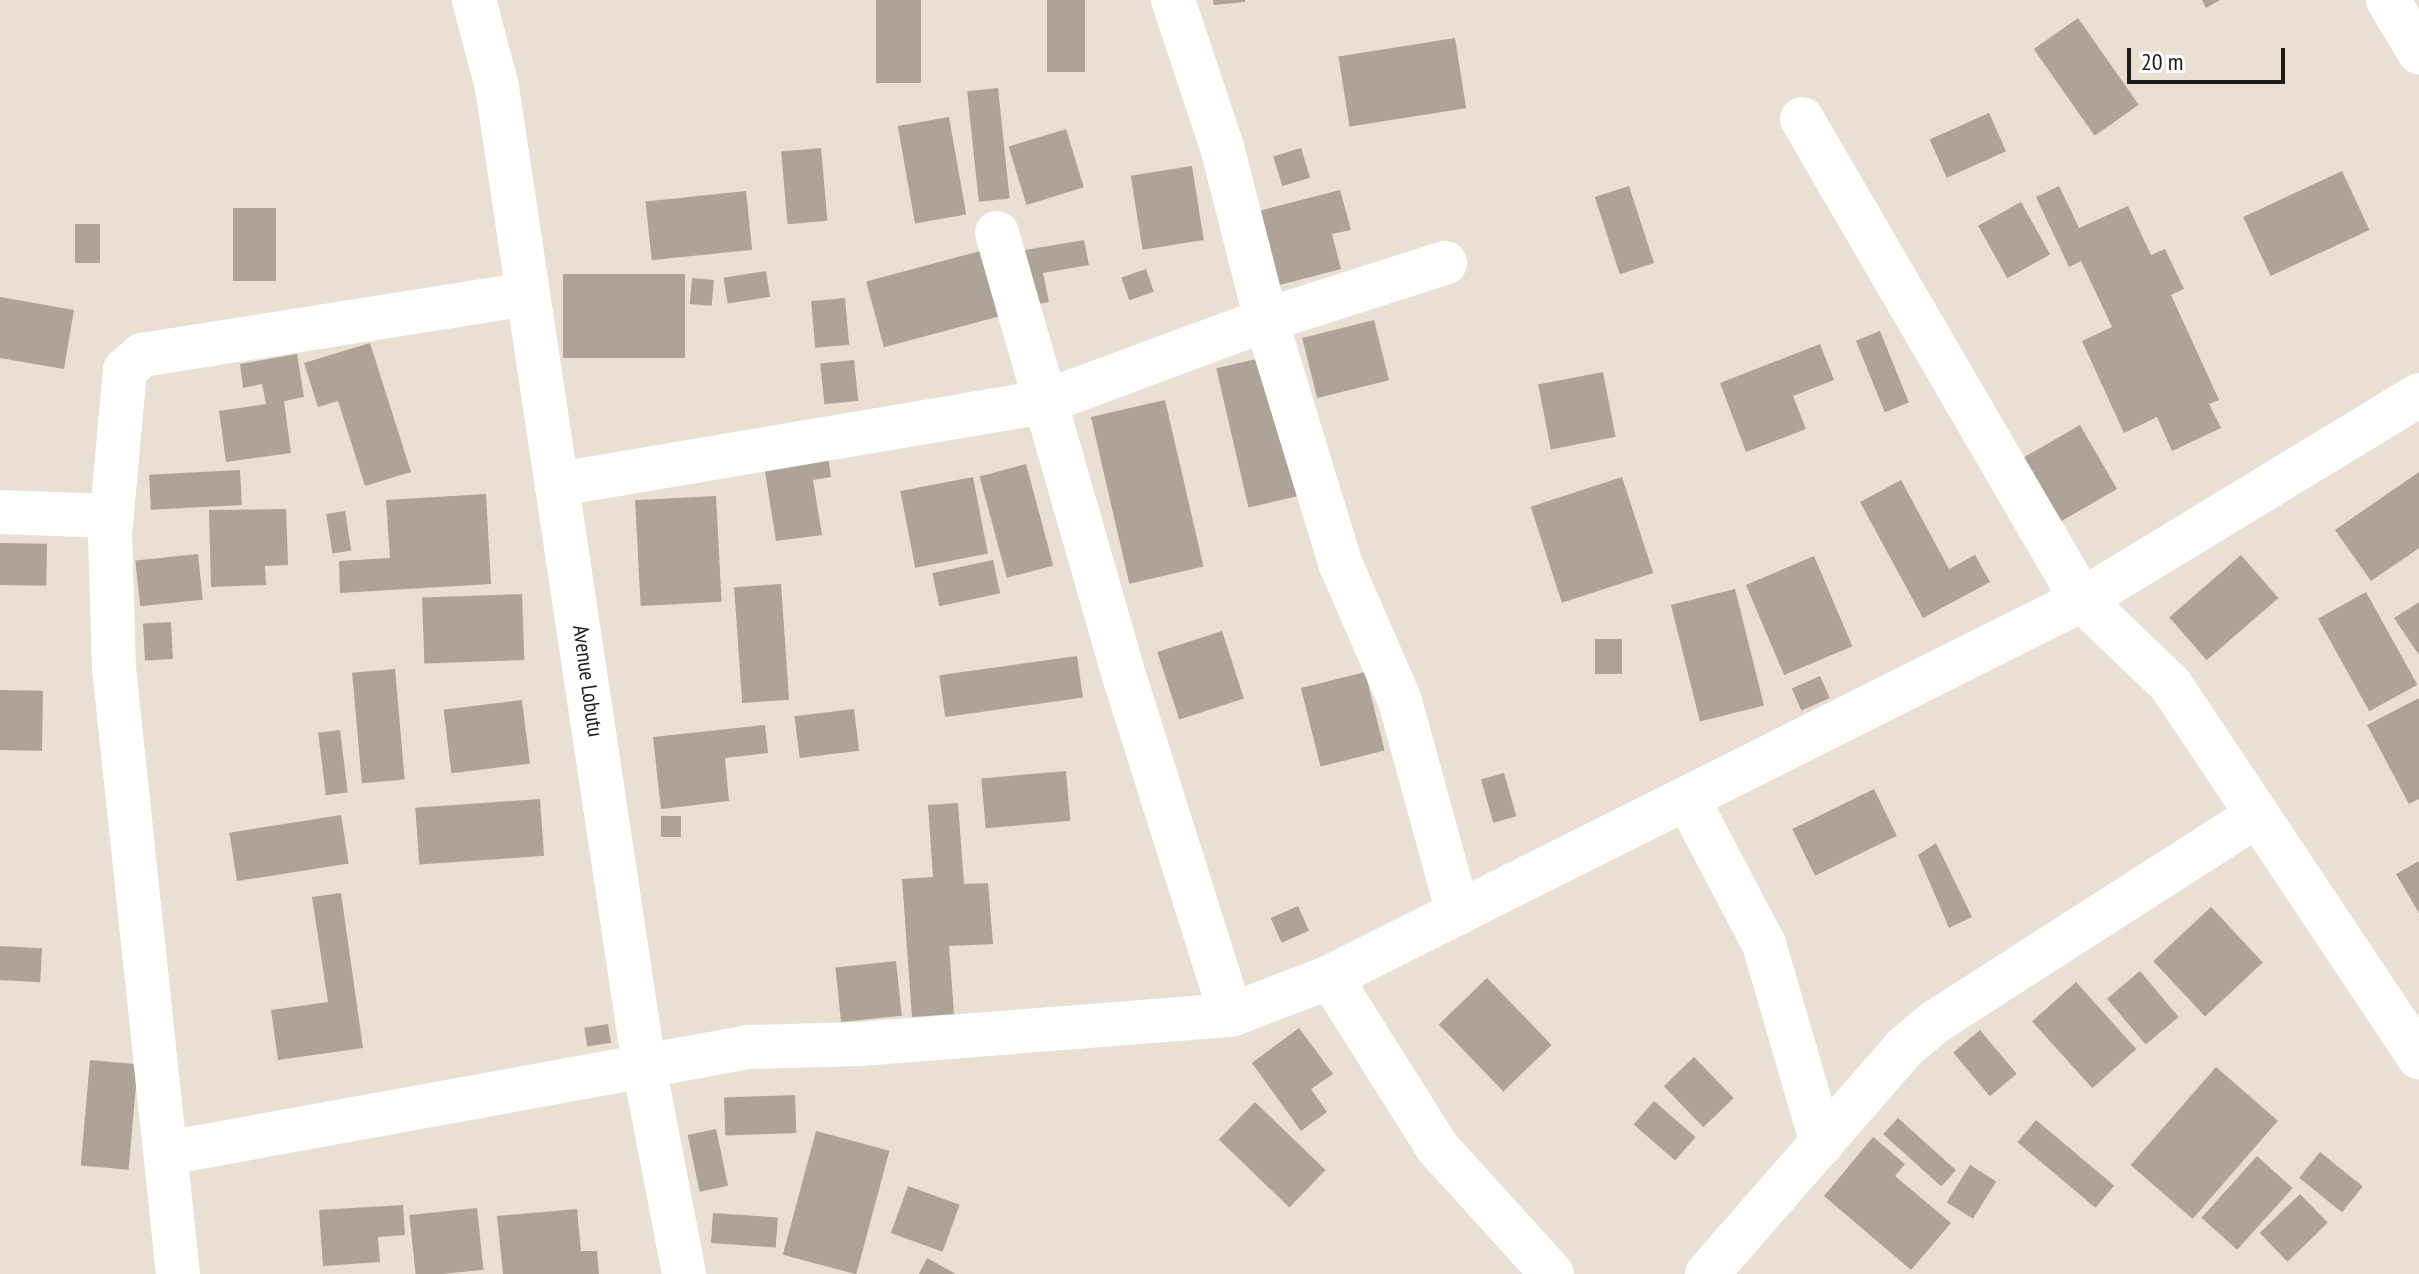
<!DOCTYPE html>
<html>
<head>
<meta charset="utf-8">
<style>
	body { margin:0 }
	#map { position:relative; width:2419px; height:1274px; overflow:hidden; background:#e9dfd2; font-family:"PT Sans Narrow",sans-serif }
	div>[style] { position:absolute }
	.building>* { inset:0; background:#ada397; transform-origin:0 0 }
	.minor>* { height:44px; margin:-22px; padding:0 22px; transform-origin:22px; border-radius:22px; background:#fff }
	span { translate:-50% -50%; white-space:nowrap; text-align:center; line-height:1.15; -webkit-text-stroke:6px #fff; paint-order:stroke }
	.street-label { font-size:22px; color:#1f1b16 }
	.scale { position:absolute; left:2127px; top:48px; width:158px; height:36px; box-sizing:border-box; border:4px solid #1f1b16; border-top:0; padding-left:10px; font-size:24px; line-height:28px; white-space:nowrap; color:#1f1b16; -webkit-text-stroke:6px #fff; paint-order:stroke }
</style>
</head>
<body>
<div id="map">
	<div class="building">
		<div style="left:876px;top:0;width:45px;height:83px"></div>
		<div style="left:1047px;top:0;width:38px;height:72px"></div>
		<div style="clip-path:polygon(1213px 0,1245px 0,1245px 2px,1214px 5px)"></div>
		<div style="clip-path:polygon(2202px 0,2220px 0,2206px 8px)"></div>
		<div style="left:2078px;top:18px;width:106px;height:54px;rotate:55deg"></div>
		<div style="left:1455px;top:38px;width:71px;height:118px;rotate:81deg"></div>
		<div style="left:998px;top:88px;width:111px;height:31px;rotate:84deg"></div>
		<div style="left:1989px;top:113px;width:42px;height:65px;rotate:66deg"></div>
		<div style="left:949px;top:117px;width:99px;height:52px;rotate:80deg"></div>
		<div style="left:1066px;top:129px;width:61px;height:60px;rotate:73deg"></div>
		<div style="left:821px;top:148px;width:73px;height:40px;rotate:85deg"></div>
		<div style="left:1301px;top:148px;width:31px;height:29px;rotate:73deg"></div>
		<div style="left:1192px;top:166px;width:75px;height:62px;rotate:81deg"></div>
		<div style="left:2342px;top:171px;width:65px;height:109px;rotate:65deg"></div>
		<div style="left:1629px;top:186px;width:81px;height:36px;rotate:72deg"></div>
		<div style="clip-path:polygon(2059px 186px,2079px 228px,2128px 206px,2151px 255px,2165px 249px,2184px 289px,2171px 295px,2219px 400px,2209px 404px,2221px 428px,2172px 451px,2157px 417px,2124px 433px,2082px 341px,2112px 327px,2081px 261px,2069px 267px,2036px 197px)"></div>
		<div style="clip-path:polygon(1340px 190px,1351px 230px,1332px 234px,1341px 269px,1268px 288px,1247px 214px)"></div>
		<div style="left:746px;top:191px;width:59px;height:101px;rotate:84deg"></div>
		<div style="left:2021px;top:202px;width:60px;height:49px;rotate:61deg"></div>
		<div style="left:233px;top:208px;width:43px;height:73px"></div>
		<div style="left:75px;top:224px;width:25px;height:39px"></div>
		<div style="clip-path:polygon(1084px 240px,1089px 265px,1043px 273px,1049px 302px,1023px 307px,1013px 252px)"></div>
		<div style="left:984px;top:250px;width:68px;height:122px;rotate:75deg"></div>
		<div style="left:1146px;top:269px;width:24px;height:26px;rotate:71deg"></div>
		<div style="left:766px;top:271px;width:26px;height:43px;rotate:81deg"></div>
		<div style="left:563px;top:274px;width:122px;height:84px"></div>
		<div style="left:692px;top:278px;width:22px;height:26px;rotate:5deg"></div>
		<div style="clip-path:polygon(0 297px,74px 310px,64px 369px,0 358px)"></div>
		<div style="left:845px;top:298px;width:47px;height:34px;rotate:85deg"></div>
		<div style="left:1374px;top:320px;width:62px;height:74px;rotate:76deg"></div>
		<div style="left:1880px;top:331px;width:77px;height:26px;rotate:68deg"></div>
		<div style="clip-path:polygon(370px 343px,411px 472px,365px 486px,338px 401px,318px 407px,304px 363px)"></div>
		<div style="clip-path:polygon(1820px 344px,1834px 380px,1793px 396px,1806px 429px,1746px 452px,1720px 383px)"></div>
		<div style="clip-path:polygon(297px 354px,304px 397px,284px 401px,291px 453px,226px 462px,219px 411px,266px 404px,262px 384px,243px 388px,240px 364px)"></div>
		<div style="left:1265px;top:357px;width:143px;height:50px;rotate:77deg"></div>
		<div style="left:854px;top:360px;width:41px;height:34px;rotate:84deg"></div>
		<div style="left:1603px;top:372px;width:66px;height:66px;rotate:79deg"></div>
		<div style="left:1165px;top:400px;width:171px;height:76px;rotate:77deg"></div>
		<div style="left:2080px;top:425px;width:74px;height:69px;rotate:60deg"></div>
		<div style="clip-path:polygon(827px 449px,831px 477px,813px 480px,822px 535px,776px 541px,763px 459px)"></div>
		<div style="left:1026px;top:464px;width:105px;height:48px;rotate:75deg"></div>
		<div style="left:240px;top:470px;width:35px;height:91px;rotate:87deg"></div>
		<div style="clip-path:polygon(2419px 472px,2419px 548px,2371px 581px,2335px 530px)"></div>
		<div style="left:973px;top:477px;width:78px;height:74px;rotate:79deg"></div>
		<div style="left:1622px;top:477px;width:101px;height:96px;rotate:72deg"></div>
		<div style="clip-path:polygon(1901px 480px,1949px 569px,1975px 555px,1990px 582px,1923px 618px,1860px 502px)"></div>
		<div style="clip-path:polygon(486px 494px,491px 584px,340px 593px,339px 561px,390px 558px,386px 500px)"></div>
		<div style="left:716px;top:496px;width:106px;height:81px;rotate:87deg"></div>
		<div style="clip-path:polygon(286px 509px,288px 565px,265px 566px,266px 585px,211px 587px,209px 510px)"></div>
		<div style="left:345px;top:511px;width:40px;height:19px;rotate:81deg"></div>
		<div style="left:0;top:543px;width:47px;height:42px;rotate:1deg"></div>
		<div style="left:198px;top:554px;width:46px;height:63px;rotate:84deg"></div>
		<div style="left:2241px;top:555px;width:57px;height:95px;rotate:49deg"></div>
		<div style="left:1814px;top:556px;width:98px;height:74px;rotate:67deg"></div>
		<div style="left:993px;top:560px;width:34px;height:62px;rotate:78deg"></div>
		<div style="left:781px;top:584px;width:116px;height:47px;rotate:86deg"></div>
		<div style="left:1735px;top:589px;width:120px;height:66px;rotate:76deg"></div>
		<div style="left:2366px;top:592px;width:106px;height:55px;rotate:61deg"></div>
		<div style="left:522px;top:594px;width:66px;height:100px;rotate:88deg"></div>
		<div style="clip-path:polygon(2419px 602px,2419px 655px,2394px 618px)"></div>
		<div style="left:171px;top:622px;width:37px;height:28px;rotate:87deg"></div>
		<div style="left:1222px;top:631px;width:71px;height:68px;rotate:72deg"></div>
		<div style="left:1595px;top:639px;width:27px;height:35px"></div>
		<div style="left:1077px;top:656px;width:42px;height:139px;rotate:82deg"></div>
		<div style="left:395px;top:669px;width:111px;height:43px;rotate:85deg"></div>
		<div style="left:1365px;top:672px;width:81px;height:66px;rotate:76deg"></div>
		<div style="left:1820px;top:676px;width:24px;height:31px;rotate:66deg"></div>
		<div style="left:0;top:690px;width:43px;height:60px;rotate:1deg"></div>
		<div style="clip-path:polygon(2419px 698px,2419px 799px,2409px 804px,2367px 725px)"></div>
		<div style="left:522px;top:700px;width:64px;height:79px;rotate:83deg"></div>
		<div style="left:854px;top:709px;width:42px;height:60px;rotate:83deg"></div>
		<div style="clip-path:polygon(765px 725px,768px 753px,725px 758px,729px 801px,661px 809px,653px 737px)"></div>
		<div style="left:340px;top:730px;width:63px;height:22px;rotate:83deg"></div>
		<div style="left:1066px;top:771px;width:50px;height:85px;rotate:85deg"></div>
		<div style="left:1504px;top:773px;width:45px;height:24px;rotate:74deg"></div>
		<div style="left:1874px;top:789px;width:52px;height:91px;rotate:64deg"></div>
		<div style="left:540px;top:799px;width:57px;height:125px;rotate:86deg"></div>
		<div style="clip-path:polygon(958px 803px,964px 884px,988px 883px,993px 944px,949px 946px,954px 1014px,912px 1017px,902px 879px,933px 877px,928px 805px)"></div>
		<div style="left:341px;top:815px;width:49px;height:113px;rotate:81deg"></div>
		<div style="left:661px;top:816px;width:20px;height:21px"></div>
		<div style="clip-path:polygon(1936px 843px,1972px 917px,1949px 928px,1918px 855px)"></div>
		<div style="clip-path:polygon(2419px 861px,2419px 913px,2396px 874px)"></div>
		<div style="clip-path:polygon(341px 893px,363px 1048px,278px 1060px,271px 1010px,328px 1002px,312px 897px)"></div>
		<div style="left:1298px;top:906px;width:27px;height:30px;rotate:66deg"></div>
		<div style="left:2211px;top:907px;width:76px;height:79px;rotate:47deg"></div>
		<div style="left:0;top:946px;width:42px;height:34px;rotate:3deg"></div>
		<div style="left:896px;top:961px;width:55px;height:61px;rotate:84deg"></div>
		<div style="left:2140px;top:971px;width:60px;height:43px;rotate:50deg"></div>
		<div style="left:1487px;top:978px;width:93px;height:67px;rotate:46deg"></div>
		<div style="left:2076px;top:982px;width:90px;height:59px;rotate:48deg"></div>
		<div style="left:608px;top:1024px;width:19px;height:24px;rotate:81deg"></div>
		<div style="clip-path:polygon(1299px 1028px,1333px 1074px,1311px 1089px,1327px 1112px,1301px 1131px,1252px 1063px)"></div>
		<div style="left:1980px;top:1030px;width:57px;height:35px;rotate:50deg"></div>
		<div style="left:1694px;top:1057px;width:57px;height:42px;rotate:46deg"></div>
		<div style="left:90px;top:1060px;width:48px;height:106px;rotate:5deg"></div>
		<div style="left:2216px;top:1067px;width:82px;height:130px;rotate:41deg"></div>
		<div style="left:795px;top:1095px;width:38px;height:71px;rotate:88deg"></div>
		<div style="left:1654px;top:1101px;width:55px;height:31px;rotate:41deg"></div>
		<div style="left:1255px;top:1102px;width:98px;height:52px;rotate:44deg"></div>
		<div style="left:1898px;top:1118px;width:78px;height:22px;rotate:42deg"></div>
		<div style="left:2036px;top:1120px;width:102px;height:29px;rotate:40deg"></div>
		<div style="left:716px;top:1129px;width:58px;height:29px;rotate:78deg"></div>
		<div style="left:816px;top:1131px;width:76px;height:128px;rotate:15deg"></div>
		<div style="clip-path:polygon(1873px 1137px,1905px 1164px,1895px 1176px,1951px 1223px,1911px 1270px,1824px 1196px)"></div>
		<div style="left:2320px;top:1152px;width:55px;height:33px;rotate:39deg"></div>
		<div style="left:2257px;top:1156px;width:48px;height:83px;rotate:42deg"></div>
		<div style="left:1970px;top:1165px;width:31px;height:44px;rotate:32deg"></div>
		<div style="left:908px;top:1186px;width:55px;height:50px;rotate:20deg"></div>
		<div style="left:2300px;top:1194px;width:40px;height:56px;rotate:46deg"></div>
		<div style="clip-path:polygon(403px 1205px,405px 1235px,378px 1237px,380px 1262px,323px 1266px,319px 1210px)"></div>
		<div style="left:477px;top:1208px;width:62px;height:68px;rotate:84deg"></div>
		<div style="clip-path:polygon(577px 1209px,581px 1251px,597px 1251px,599px 1274px,503px 1274px,497px 1216px)"></div>
		<div style="left:713px;top:1213px;width:65px;height:30px;rotate:4deg"></div>
		<div style="clip-path:polygon(927px 1258px,956px 1274px,919px 1274px)"></div>
	</div>
	<div class="minor">
		<div style="left:474px;top:0;width:90px;rotate:75.2deg"></div>
		<div style="left:497px;top:87px;width:990px;rotate:81.46deg"></div>
		<div style="left:644px;top:1066px;width:212px;rotate:79.1deg"></div>
		<div style="left:1173px;top:0;width:155px;rotate:71.6deg"></div>
		<div style="left:1222px;top:147px;width:179px;rotate:75.7deg"></div>
		<div style="left:1266px;top:320px;width:256px;rotate:73deg"></div>
		<div style="left:1341px;top:565px;width:148px;rotate:66.5deg"></div>
		<div style="left:1400px;top:701px;width:220px;rotate:74.7deg"></div>
		<div style="left:2388px;top:0;width:61px;rotate:59.2deg"></div>
		<div style="left:1802px;top:119px;width:557px;rotate:59.8deg"></div>
		<div style="left:2082px;top:600px;width:122px;rotate:43.7deg"></div>
		<div style="left:2170px;top:684px;width:449px;rotate:56.3deg"></div>
		<div style="left:997px;top:233px;width:467px;rotate:74deg"></div>
		<div style="left:1126px;top:682px;width:349px;rotate:72.5deg"></div>
		<div style="left:559px;top:484px;width:492px;rotate:-9.6deg"></div>
		<div style="left:1044px;top:402px;width:237px;rotate:-20.3deg"></div>
		<div style="left:1266px;top:320px;width:188px;rotate:-17.7deg"></div>
		<div style="left:0;top:512px;width:112px;rotate:2deg"></div>
		<div style="left:1688px;top:800px;width:163px;rotate:62.2deg"></div>
		<div style="left:1764px;top:944px;width:208px;rotate:73.8deg"></div>
		<div style="left:1330px;top:977px;width:201px;rotate:57.8deg"></div>
		<div style="left:1437px;top:1147px;width:171px;rotate:47.8deg"></div>
		<div style="left:167px;top:1153px;width:592px;rotate:-10.32deg"></div>
		<div style="left:749px;top:1047px;width:111px;rotate:-1.5deg"></div>
		<div style="left:860px;top:1044px;width:372px;rotate:-4.5deg"></div>
		<div style="left:1231px;top:1015px;width:106px;rotate:-21deg"></div>
		<div style="left:1330px;top:977px;width:841px;rotate:-26.63deg"></div>
		<div style="left:2082px;top:600px;width:394px;rotate:-31.3deg"></div>
		<div style="left:178px;top:1274px;width:609px;rotate:-96.03deg"></div>
		<div style="left:114px;top:668px;width:133px;rotate:-91.7deg"></div>
		<div style="left:110px;top:535px;width:166px;rotate:-84.8deg"></div>
		<div style="left:125px;top:370px;width:23px;rotate:-41deg"></div>
		<div style="left:142px;top:355px;width:389px;rotate:-9deg"></div>
		<div style="left:1707px;top:1274px;width:301px;rotate:-48.9deg"></div>
		<div style="left:1905px;top:1047px;width:39px;rotate:-40deg"></div>
		<div style="left:1935px;top:1022px;width:381px;rotate:-32.7deg"></div>
	</div>
	<div class="street-label">
		<span style="left:588px;top:681px;rotate:82deg">Avenue Lobutu</span>
	</div>
	<div class="scale">20 m</div>
</div>
</body>
</html>
